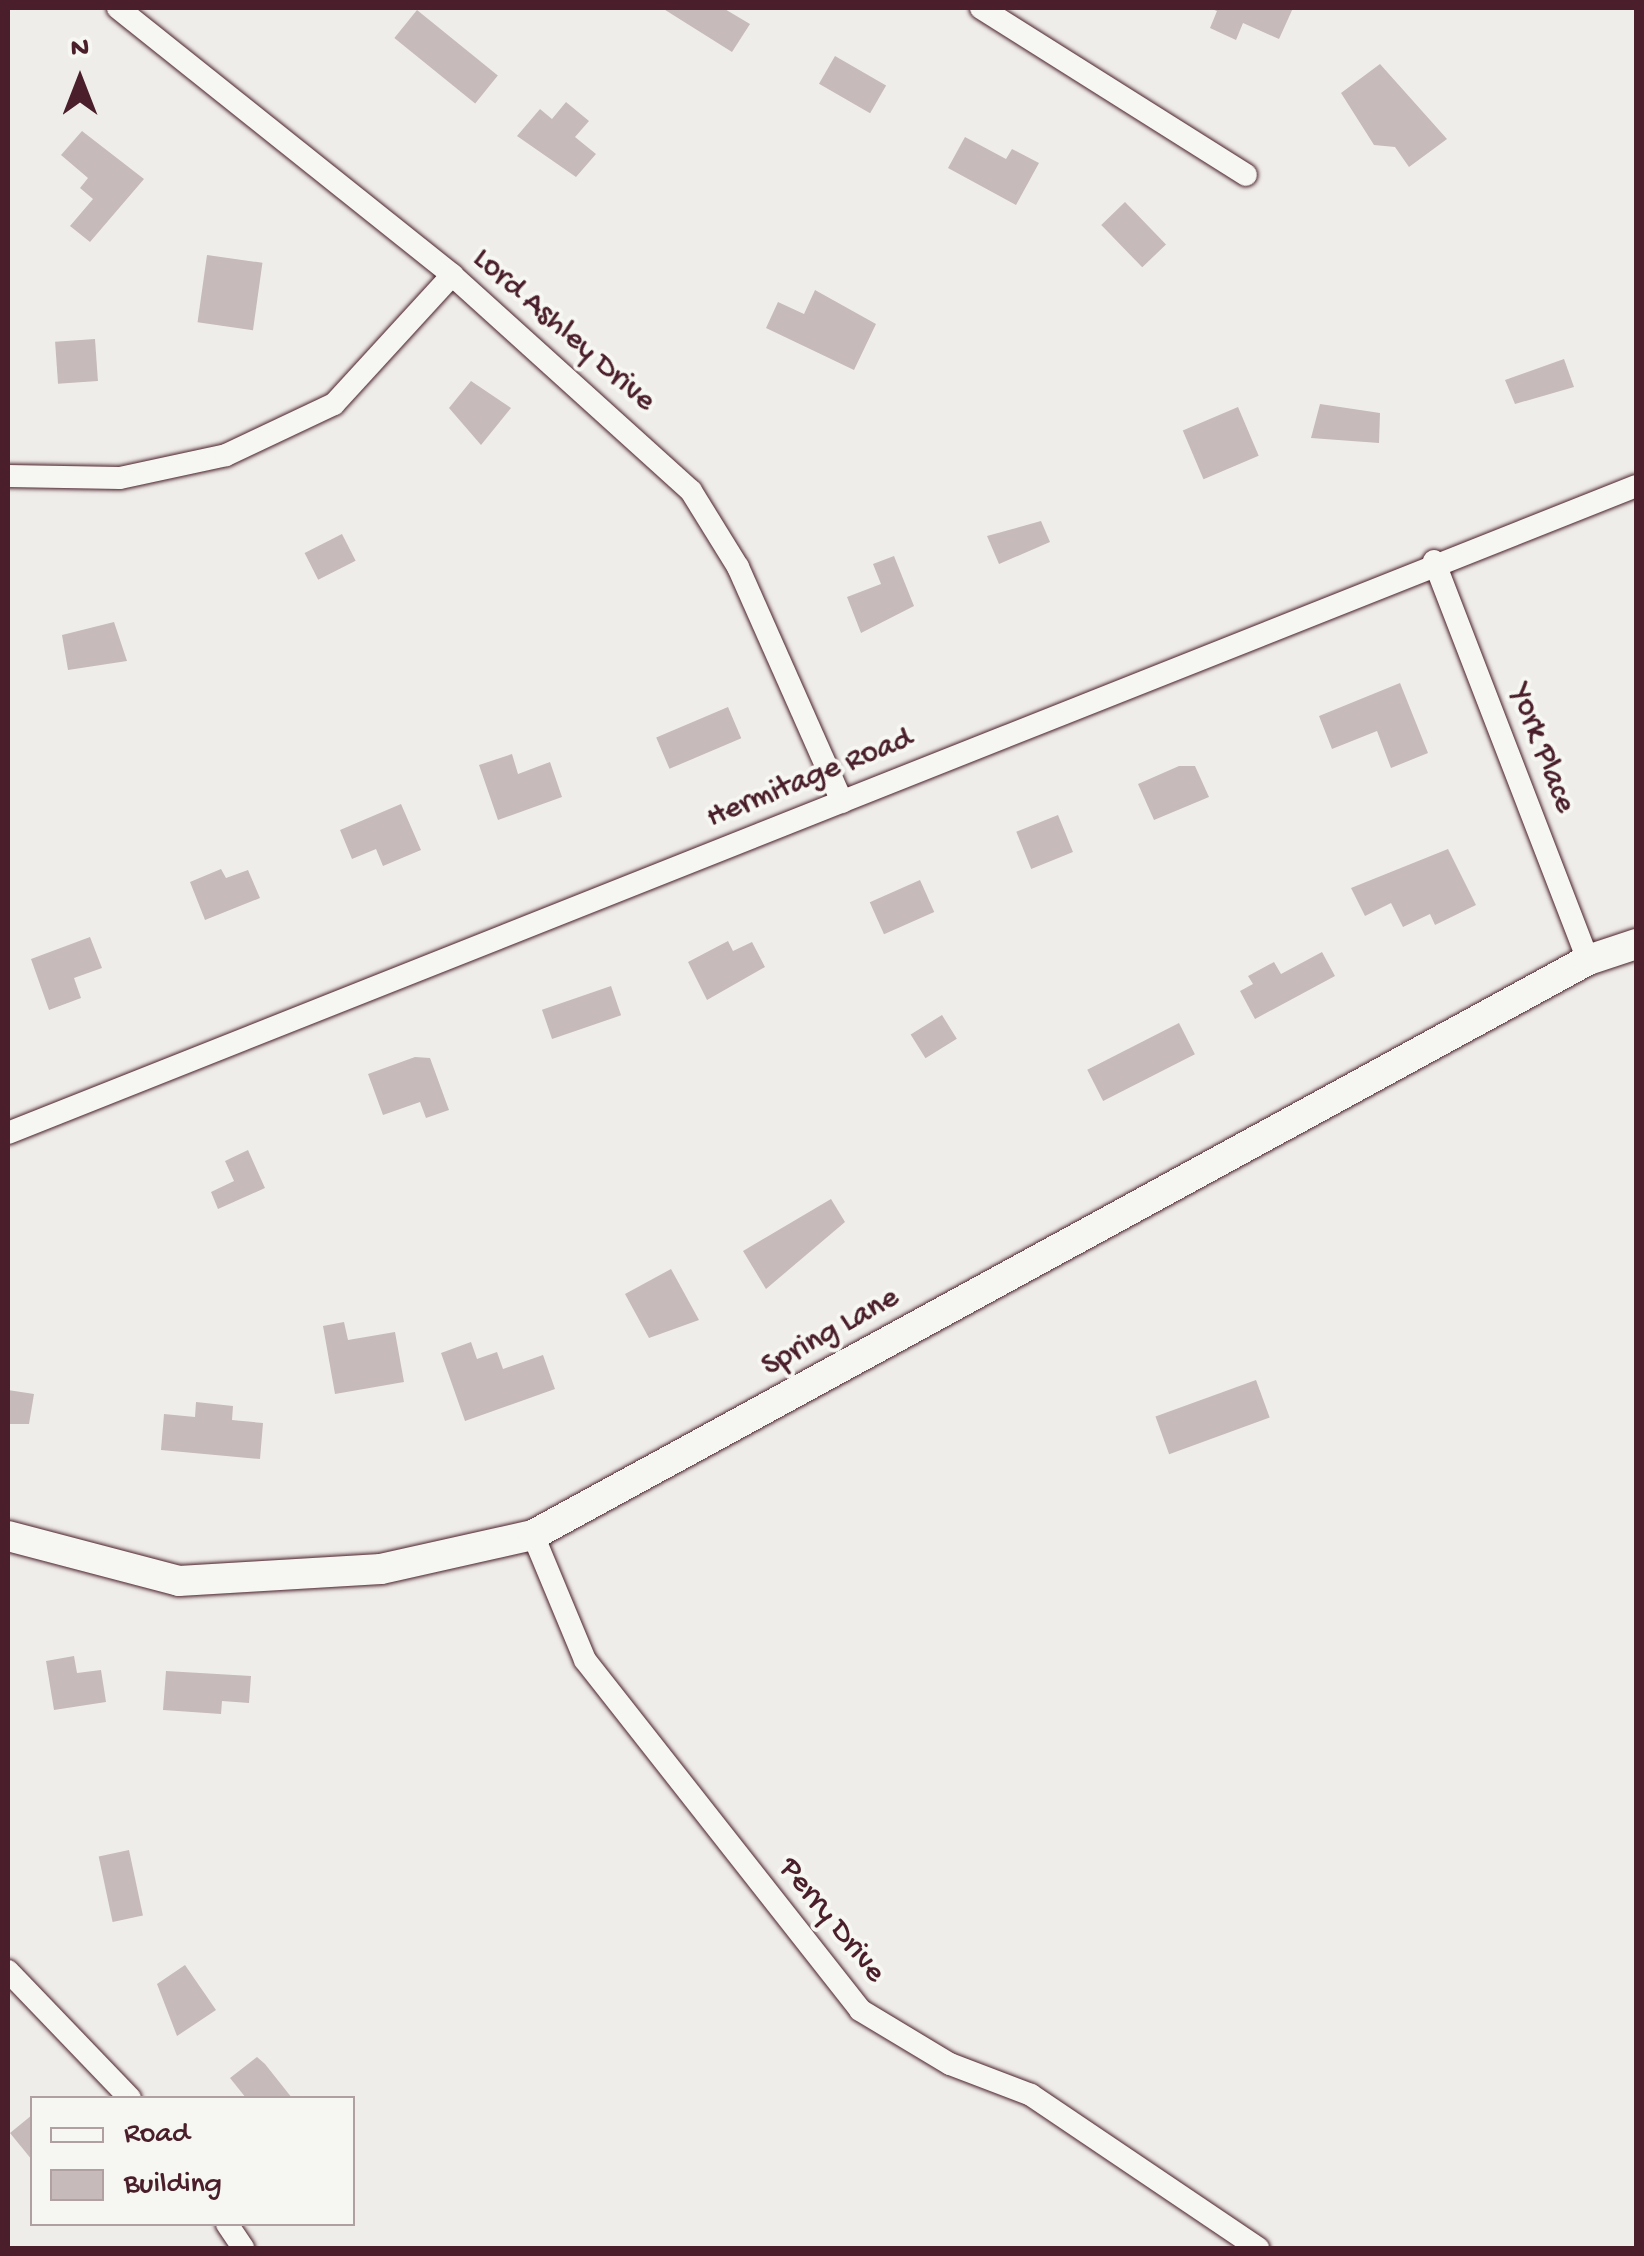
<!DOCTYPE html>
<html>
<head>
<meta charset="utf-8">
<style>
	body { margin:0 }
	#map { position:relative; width:1644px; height:2256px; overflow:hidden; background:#efedea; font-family:"Gochi Hand",sans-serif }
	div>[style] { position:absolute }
	.building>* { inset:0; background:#c6babb; transform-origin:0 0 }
	.roads { filter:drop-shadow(0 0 2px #4a1f2b) drop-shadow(0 0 2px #4a1f2b) }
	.minor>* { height:22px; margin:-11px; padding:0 11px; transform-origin:11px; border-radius:11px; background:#f6f6f2 }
	.tertiary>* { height:30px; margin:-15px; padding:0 15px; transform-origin:15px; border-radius:15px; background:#f6f6f2 }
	span { translate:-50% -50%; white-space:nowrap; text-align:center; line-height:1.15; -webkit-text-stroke:8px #f6f6f2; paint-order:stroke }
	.street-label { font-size:32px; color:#4a1f2b }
	.frame { position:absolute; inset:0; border:10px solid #4a1f2b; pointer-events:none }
	.legend { position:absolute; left:30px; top:2096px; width:325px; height:130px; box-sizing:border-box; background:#f6f6f2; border:2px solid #b1a0a2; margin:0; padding:12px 18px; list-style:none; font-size:30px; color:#4a1f2b }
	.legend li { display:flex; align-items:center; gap:20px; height:50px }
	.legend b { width:50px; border:2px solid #b1a0a2 }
	.north { position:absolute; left:30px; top:30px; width:100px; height:100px; -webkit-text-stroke:8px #f6f6f2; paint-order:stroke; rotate:0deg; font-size:28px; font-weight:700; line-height:40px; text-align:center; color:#4a1f2b }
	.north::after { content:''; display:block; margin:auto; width:35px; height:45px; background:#4a1f2b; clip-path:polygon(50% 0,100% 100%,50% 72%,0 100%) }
</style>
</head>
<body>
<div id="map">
	<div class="building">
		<div style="clip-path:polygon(662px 8px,723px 8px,750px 24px,732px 52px)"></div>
		<div style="clip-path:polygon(1209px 8px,1293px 8px,1279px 39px,1243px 23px,1236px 40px,1210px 28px,1217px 11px)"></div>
		<div style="left:417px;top:10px;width:104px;height:36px;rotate:39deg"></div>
		<div style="left:835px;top:56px;width:59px;height:32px;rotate:30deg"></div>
		<div style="clip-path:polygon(1380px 64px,1447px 139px,1409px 167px,1395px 147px,1374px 145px,1341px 93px)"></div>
		<div style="clip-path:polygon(566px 102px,589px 121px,575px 137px,596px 154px,576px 177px,517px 136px,540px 109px,552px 119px)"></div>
		<div style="clip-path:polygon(82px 131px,144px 179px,90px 242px,70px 226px,93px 199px,80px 188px,88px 178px,61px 155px)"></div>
		<div style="clip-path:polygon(965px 137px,1006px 159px,1012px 149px,1039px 163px,1016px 205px,948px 168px)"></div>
		<div style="left:1125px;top:202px;width:59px;height:33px;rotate:46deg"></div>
		<div style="left:207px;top:255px;width:56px;height:68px;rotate:8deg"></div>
		<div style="clip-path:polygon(815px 290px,876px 324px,854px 370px,766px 328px,778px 302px,804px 314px)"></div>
		<div style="left:95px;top:339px;width:42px;height:40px;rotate:86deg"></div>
		<div style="clip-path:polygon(1564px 359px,1574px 387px,1515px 404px,1505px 380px)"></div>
		<div style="clip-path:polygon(471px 381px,511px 408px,481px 445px,449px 408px)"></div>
		<div style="clip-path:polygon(1320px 404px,1380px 413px,1379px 443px,1311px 438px)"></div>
		<div style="left:1238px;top:407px;width:53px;height:60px;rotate:67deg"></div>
		<div style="clip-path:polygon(1041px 521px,1050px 542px,999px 564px,987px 536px)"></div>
		<div style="left:342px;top:534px;width:30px;height:42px;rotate:63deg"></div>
		<div style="clip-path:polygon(894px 556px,914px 606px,861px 633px,847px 597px,881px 584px,873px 564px)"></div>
		<div style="clip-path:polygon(114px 622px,127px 661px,68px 670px,62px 635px)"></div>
		<div style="clip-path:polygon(1400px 683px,1428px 753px,1391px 768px,1377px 731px,1332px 749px,1319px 716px)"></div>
		<div style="left:728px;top:707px;width:34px;height:78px;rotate:67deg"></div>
		<div style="clip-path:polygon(512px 754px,518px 774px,550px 762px,562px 797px,498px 820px,479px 765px)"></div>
		<div style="clip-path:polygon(1179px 766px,1195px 766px,1209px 797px,1154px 820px,1138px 784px)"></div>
		<div style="clip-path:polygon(401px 804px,421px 850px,383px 866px,376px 849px,352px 859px,340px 830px)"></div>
		<div style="left:1058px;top:815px;width:40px;height:45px;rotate:68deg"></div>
		<div style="clip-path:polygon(1448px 849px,1476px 905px,1435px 925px,1430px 914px,1403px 927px,1391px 903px,1365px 916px,1351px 888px)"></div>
		<div style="clip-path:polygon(221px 869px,226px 878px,248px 870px,260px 898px,205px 920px,190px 882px)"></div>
		<div style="left:920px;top:880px;width:35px;height:55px;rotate:66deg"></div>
		<div style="clip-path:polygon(90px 937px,102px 968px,74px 978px,81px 998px,49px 1010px,31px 959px)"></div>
		<div style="clip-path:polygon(728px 941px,733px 951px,752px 942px,765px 967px,707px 1000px,688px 962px)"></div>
		<div style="clip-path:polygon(1322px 952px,1335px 976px,1255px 1019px,1240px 991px,1253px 984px,1248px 976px,1274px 962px,1281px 974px)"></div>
		<div style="left:611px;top:986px;width:31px;height:73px;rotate:71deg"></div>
		<div style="left:942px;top:1015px;width:28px;height:37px;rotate:58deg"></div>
		<div style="left:1179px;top:1023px;width:35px;height:103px;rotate:63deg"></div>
		<div style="clip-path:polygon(415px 1057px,430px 1058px,449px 1110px,426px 1118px,420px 1102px,383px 1115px,368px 1074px)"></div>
		<div style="clip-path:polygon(248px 1150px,265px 1188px,218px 1209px,211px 1192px,234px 1181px,225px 1161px)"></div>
		<div style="clip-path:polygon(831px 1199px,845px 1222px,766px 1289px,743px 1251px)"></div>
		<div style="clip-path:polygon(671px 1269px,699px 1320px,649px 1338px,625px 1294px)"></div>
		<div style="clip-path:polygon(344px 1322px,348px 1340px,395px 1332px,404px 1382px,335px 1394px,323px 1326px)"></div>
		<div style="clip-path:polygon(471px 1342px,477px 1359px,497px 1352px,503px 1369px,543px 1355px,555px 1389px,465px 1421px,441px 1353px)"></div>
		<div style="left:1256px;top:1380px;width:40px;height:107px;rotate:70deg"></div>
		<div style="clip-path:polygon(8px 1390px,34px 1394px,29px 1424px,8px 1424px)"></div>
		<div style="clip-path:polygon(196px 1402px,233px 1406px,232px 1420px,263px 1423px,260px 1459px,161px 1450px,164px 1414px,195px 1417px)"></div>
		<div style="clip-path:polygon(74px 1656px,77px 1673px,101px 1670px,106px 1702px,54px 1710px,46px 1661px)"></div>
		<div style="clip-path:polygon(166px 1671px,251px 1676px,249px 1703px,222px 1701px,221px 1714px,163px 1710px)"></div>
		<div style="left:129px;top:1850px;width:67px;height:31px;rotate:78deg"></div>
		<div style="clip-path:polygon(185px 1965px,216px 2010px,177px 2036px,157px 1984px)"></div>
		<div style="clip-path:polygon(257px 2057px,265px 2064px,292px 2098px,246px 2098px,230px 2078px)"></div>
		<div style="clip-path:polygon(32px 2115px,32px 2160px,10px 2133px)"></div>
	</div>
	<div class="roads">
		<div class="minor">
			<div style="left:118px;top:8px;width:428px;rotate:38.6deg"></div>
			<div style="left:452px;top:275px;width:322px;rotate:42.1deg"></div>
			<div style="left:691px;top:491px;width:89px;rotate:58.3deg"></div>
			<div style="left:738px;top:567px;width:257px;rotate:66.1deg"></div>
			<div style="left:981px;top:8px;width:313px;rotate:32.2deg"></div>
			<div style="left:8px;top:476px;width:112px;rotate:1deg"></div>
			<div style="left:120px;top:478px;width:108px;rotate:-12.2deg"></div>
			<div style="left:226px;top:455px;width:119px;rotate:-25.3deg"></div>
			<div style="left:334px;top:404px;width:175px;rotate:-47.5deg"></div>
			<div style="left:1434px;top:561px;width:428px;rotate:68.9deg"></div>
			<div style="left:8px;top:1133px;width:1752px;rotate:-21.67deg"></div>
			<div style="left:533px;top:1535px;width:135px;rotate:67.4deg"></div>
			<div style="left:585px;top:1660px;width:445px;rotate:51.8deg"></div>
			<div style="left:860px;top:2010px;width:105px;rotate:31deg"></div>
			<div style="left:950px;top:2064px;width:87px;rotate:20.9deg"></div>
			<div style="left:1031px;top:2095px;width:274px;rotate:34deg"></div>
			<div style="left:8px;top:1971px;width:176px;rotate:46.2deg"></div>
			<div style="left:227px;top:2224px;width:29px;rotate:56deg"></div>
		</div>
		<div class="tertiary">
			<div style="left:8px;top:1536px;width:177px;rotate:14.7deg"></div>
			<div style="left:179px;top:1581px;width:202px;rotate:-3.4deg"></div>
			<div style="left:381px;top:1569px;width:156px;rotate:-12.6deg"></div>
			<div style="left:533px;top:1535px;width:1202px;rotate:-28.59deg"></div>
			<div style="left:1588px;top:960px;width:51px;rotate:-18.4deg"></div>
		</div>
	</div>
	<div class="street-label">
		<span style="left:563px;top:331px;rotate:41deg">Lord Ashley Drive</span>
		<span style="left:1541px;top:749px;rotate:69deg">York Place</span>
		<span style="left:810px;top:779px;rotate:-22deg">Hermitage Road</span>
		<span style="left:831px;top:1333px;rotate:-29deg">Spring Lane</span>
		<span style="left:831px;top:1921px;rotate:51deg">Perry Drive</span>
	</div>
	<div class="frame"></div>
	<ul class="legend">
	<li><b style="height:12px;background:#f6f6f2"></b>Road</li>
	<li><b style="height:28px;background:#c6babb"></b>Building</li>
	</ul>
	<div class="north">N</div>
</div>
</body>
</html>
